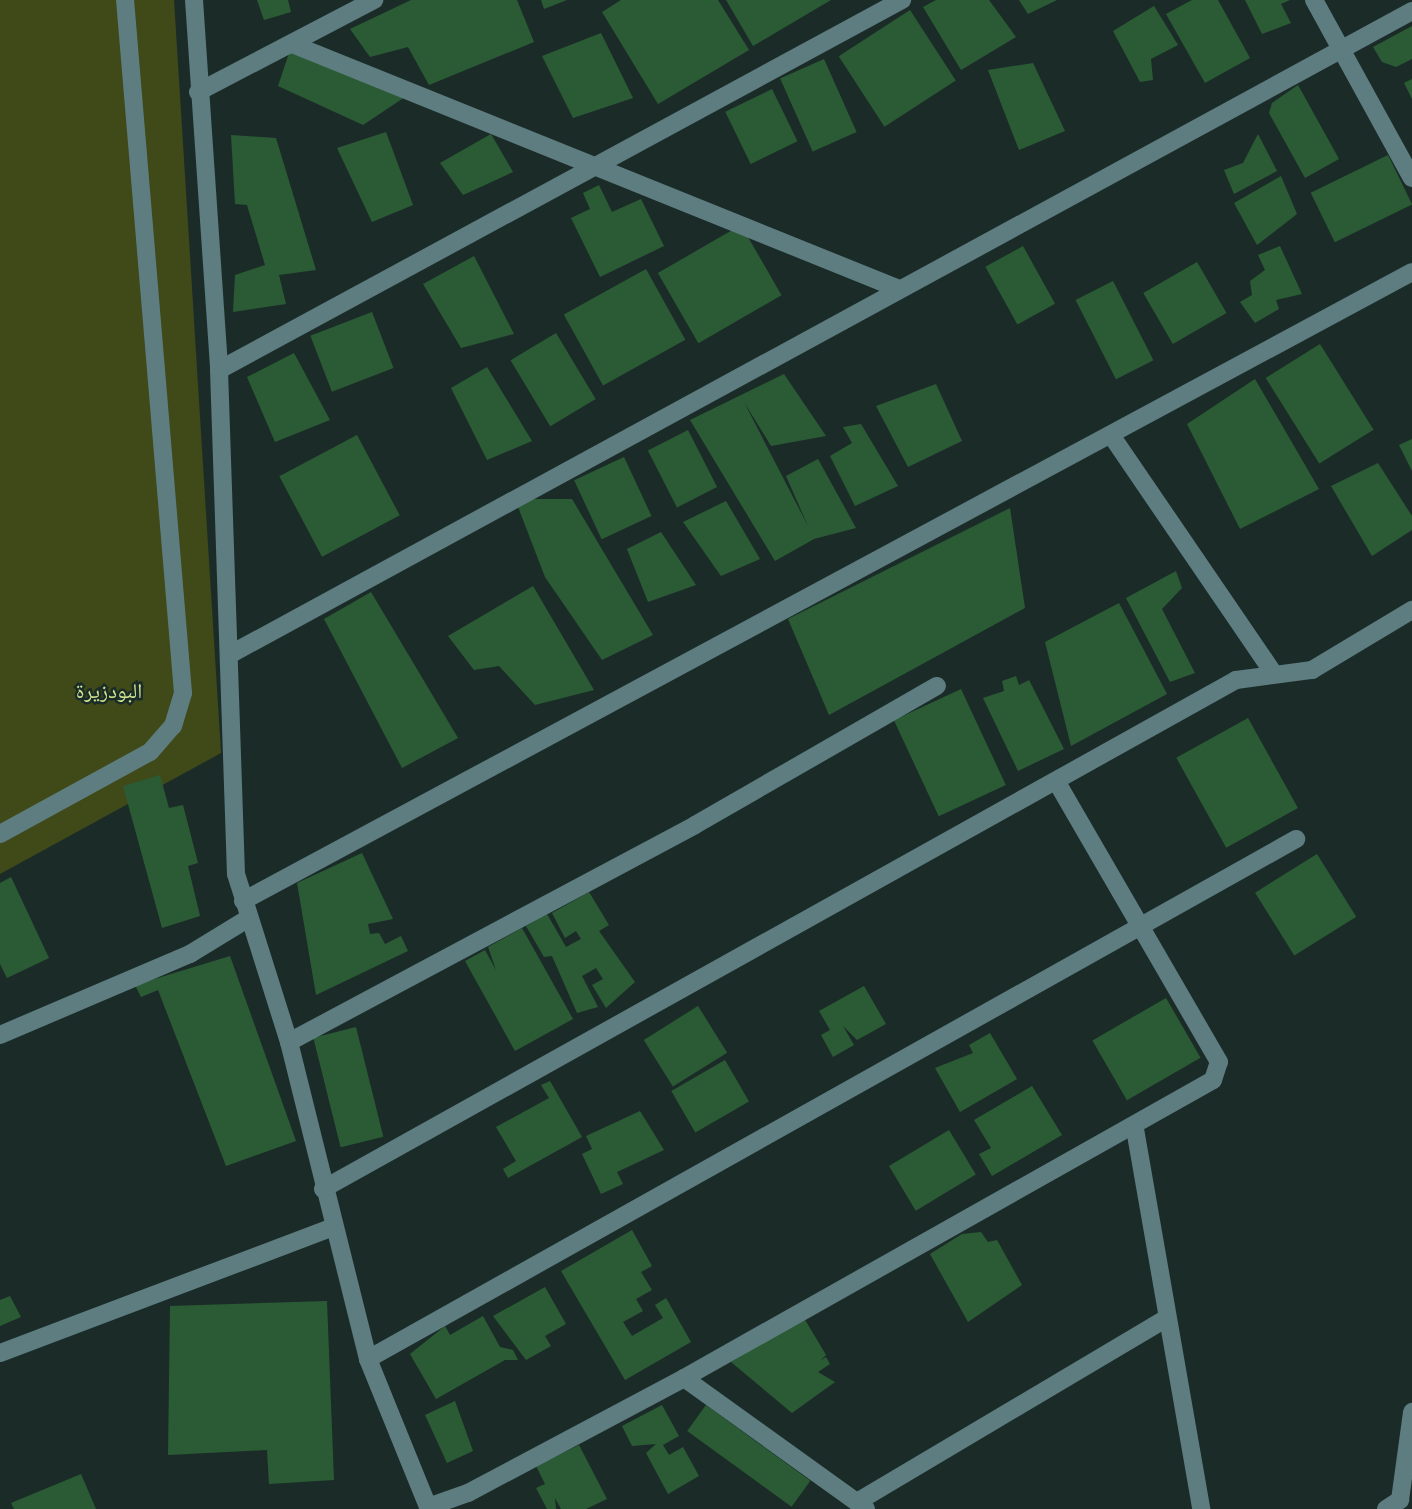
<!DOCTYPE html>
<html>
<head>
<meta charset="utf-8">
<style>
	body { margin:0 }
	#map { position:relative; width:1412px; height:1509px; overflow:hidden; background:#1b2c28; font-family:Montserrat,"Noto Naskh Arabic",sans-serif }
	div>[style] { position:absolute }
	.green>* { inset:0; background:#404a19 }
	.building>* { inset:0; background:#2b5b35; transform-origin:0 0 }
	.minor>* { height:18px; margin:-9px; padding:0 9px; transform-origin:9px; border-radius:9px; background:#5d7d81 }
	span { translate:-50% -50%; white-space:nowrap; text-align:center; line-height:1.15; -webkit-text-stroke:5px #1b2c28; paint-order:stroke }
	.park-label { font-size:21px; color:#d0e48e }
</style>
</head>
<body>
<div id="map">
	<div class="green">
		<div style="clip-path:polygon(0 0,174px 0,221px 753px,0 874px)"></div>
	</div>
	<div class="building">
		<div style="clip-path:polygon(257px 0,288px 0,291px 12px,264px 20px)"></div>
		<div style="clip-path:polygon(411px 0,517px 0,534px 42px,429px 85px,408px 47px,370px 57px,350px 29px)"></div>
		<div style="clip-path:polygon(541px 0,567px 0,544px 9px)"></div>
		<div style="clip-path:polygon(621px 0,718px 0,749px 50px,658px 104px,602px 12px)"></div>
		<div style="clip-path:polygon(726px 0,831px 0,753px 46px)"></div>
		<div style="clip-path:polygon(936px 0,989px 0,1016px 37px,961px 70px,923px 7px)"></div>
		<div style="clip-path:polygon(1019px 0,1057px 0,1028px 14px)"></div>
		<div style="clip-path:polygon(1192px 0,1218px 0,1250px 58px,1205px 83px,1166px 14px)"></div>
		<div style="clip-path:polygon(1245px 0,1290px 0,1281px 4px,1291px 23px,1262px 34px)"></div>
		<div style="clip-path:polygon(1154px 6px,1178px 45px,1151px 59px,1153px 80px,1140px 82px,1113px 31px)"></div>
		<div style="left:910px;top:10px;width:84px;height:85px;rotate:57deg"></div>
		<div style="clip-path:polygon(1412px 26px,1412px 59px,1396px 67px,1382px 62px,1373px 47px)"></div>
		<div style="clip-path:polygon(601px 33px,633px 98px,573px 118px,542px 56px)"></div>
		<div style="clip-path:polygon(292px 44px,411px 93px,363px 125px,278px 86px)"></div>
		<div style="left:824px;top:59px;width:80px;height:48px;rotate:66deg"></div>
		<div style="clip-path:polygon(1033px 63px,1065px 131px,1019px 150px,988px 70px)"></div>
		<div style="clip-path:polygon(1412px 79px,1412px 99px,1404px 83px)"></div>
		<div style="clip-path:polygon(1298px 85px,1339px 159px,1305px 178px,1269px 113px,1272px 103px)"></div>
		<div style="left:772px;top:89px;width:58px;height:52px;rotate:64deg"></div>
		<div style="clip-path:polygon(386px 132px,413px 205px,372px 222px,337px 148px)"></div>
		<div style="clip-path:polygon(491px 134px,513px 172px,463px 195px,440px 163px)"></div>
		<div style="clip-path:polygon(1258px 134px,1277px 171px,1234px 194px,1224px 170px,1243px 163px)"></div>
		<div style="clip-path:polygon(231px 135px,276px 138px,316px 270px,279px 275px,286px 304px,233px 312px,235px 275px,265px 265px,247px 205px,235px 204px)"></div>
		<div style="left:1388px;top:155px;width:55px;height:86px;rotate:64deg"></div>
		<div style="clip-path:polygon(1281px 176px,1297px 214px,1257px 245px,1234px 203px)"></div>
		<div style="clip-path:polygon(599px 185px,612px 212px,641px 199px,664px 246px,600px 277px,571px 218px,590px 209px,583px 193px)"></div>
		<div style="left:741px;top:225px;width:81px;height:96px;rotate:60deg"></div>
		<div style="left:1023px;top:246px;width:66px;height:43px;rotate:61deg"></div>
		<div style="clip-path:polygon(1280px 246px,1302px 294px,1276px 300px,1279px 309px,1255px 323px,1240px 302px,1252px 295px,1250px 281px,1265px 270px,1258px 255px)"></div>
		<div style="clip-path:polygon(474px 256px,514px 334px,461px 348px,423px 284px)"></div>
		<div style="left:1197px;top:262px;width:59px;height:62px;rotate:60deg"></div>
		<div style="left:646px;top:269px;width:81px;height:94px;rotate:61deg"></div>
		<div style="left:1113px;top:281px;width:89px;height:42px;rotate:63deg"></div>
		<div style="left:372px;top:312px;width:60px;height:66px;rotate:69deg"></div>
		<div style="left:556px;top:333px;width:77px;height:53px;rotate:59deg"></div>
		<div style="left:1320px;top:344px;width:101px;height:64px;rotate:58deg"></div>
		<div style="clip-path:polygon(294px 353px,330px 420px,275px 442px,247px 377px)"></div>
		<div style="clip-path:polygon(487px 367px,532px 441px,487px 460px,451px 388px)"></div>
		<div style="clip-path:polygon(784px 374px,826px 436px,771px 446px,744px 402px,808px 526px,786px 476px,818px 459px,856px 528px,814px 539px,775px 561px,690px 420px)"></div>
		<div style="clip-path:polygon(1255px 379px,1319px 489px,1240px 529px,1187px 424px)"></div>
		<div style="clip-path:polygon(936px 384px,962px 441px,908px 467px,876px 406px)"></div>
		<div style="clip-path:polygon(861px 424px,898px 486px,855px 506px,830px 456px,852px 443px,843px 427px)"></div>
		<div style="left:688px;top:430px;width:64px;height:45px;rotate:63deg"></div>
		<div style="left:357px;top:435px;width:91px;height:88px;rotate:62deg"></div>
		<div style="clip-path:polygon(1412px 439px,1412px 471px,1399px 445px)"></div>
		<div style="left:624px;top:457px;width:65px;height:55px;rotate:65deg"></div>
		<div style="clip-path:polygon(1378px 463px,1412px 516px,1412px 530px,1372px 556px,1331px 486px)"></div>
		<div style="clip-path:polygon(515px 499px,572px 499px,653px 635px,602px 660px,545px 577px)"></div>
		<div style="clip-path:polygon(726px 501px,760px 559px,721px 576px,683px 522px)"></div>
		<div style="clip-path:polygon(1010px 508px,1025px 608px,829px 715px,788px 619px)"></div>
		<div style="clip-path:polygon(661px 532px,696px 585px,648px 602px,627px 549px)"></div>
		<div style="clip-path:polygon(1176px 571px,1182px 588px,1162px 609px,1195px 673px,1170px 682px,1126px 598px)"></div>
		<div style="clip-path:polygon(533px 586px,594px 690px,535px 705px,499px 666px,474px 670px,448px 636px)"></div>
		<div style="clip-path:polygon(371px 592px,458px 738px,402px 768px,324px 619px)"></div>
		<div style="clip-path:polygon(1119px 603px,1167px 694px,1071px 746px,1045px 642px)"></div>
		<div style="clip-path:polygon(1016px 676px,1019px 685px,1029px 680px,1064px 749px,1018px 771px,983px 698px,1004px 691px,1002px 681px)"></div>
		<div style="left:961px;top:689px;width:106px;height:74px;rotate:65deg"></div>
		<div style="left:1248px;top:718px;width:103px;height:82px;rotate:61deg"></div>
		<div style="clip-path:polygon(160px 775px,169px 808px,183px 805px,198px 863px,188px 866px,200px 916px,162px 928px,123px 786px)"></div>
		<div style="clip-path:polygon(362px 853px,393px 919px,368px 924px,370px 934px,379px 933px,385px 944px,401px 936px,408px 951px,316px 995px,297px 883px)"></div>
		<div style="left:1317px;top:854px;width:74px;height:73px;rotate:58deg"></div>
		<div style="clip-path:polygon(11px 877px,49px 958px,7px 978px,0 964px,0 883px)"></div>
		<div style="clip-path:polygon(589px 892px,609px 925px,599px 931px,635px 982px,606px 1008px,592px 985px,603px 979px,596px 968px,582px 976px,598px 1007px,577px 1013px,552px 956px,544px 957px,526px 926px,547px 914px,566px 947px,581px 939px,576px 931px,565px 938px,552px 913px)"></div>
		<div style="clip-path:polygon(522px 928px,573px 1019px,515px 1051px,465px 961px,485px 950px,496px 970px,488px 947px)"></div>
		<div style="clip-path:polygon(230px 956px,296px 1141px,226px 1166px,158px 990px,141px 997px,135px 985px)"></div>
		<div style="clip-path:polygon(864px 986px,886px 1024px,857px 1040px,843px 1026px,854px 1045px,833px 1057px,821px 1035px,830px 1030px,819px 1011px)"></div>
		<div style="left:1166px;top:998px;width:69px;height:85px;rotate:60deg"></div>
		<div style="left:698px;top:1006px;width:55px;height:64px;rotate:58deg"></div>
		<div style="left:356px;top:1027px;width:113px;height:44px;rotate:76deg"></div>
		<div style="clip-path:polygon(990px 1033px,1017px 1079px,960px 1112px,935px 1068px,973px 1053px,969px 1045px)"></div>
		<div style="left:725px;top:1060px;width:48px;height:62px;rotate:60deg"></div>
		<div style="clip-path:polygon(550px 1081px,582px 1137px,508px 1178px,503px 1169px,516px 1161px,496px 1127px,549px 1098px,541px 1085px)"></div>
		<div style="clip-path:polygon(1032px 1086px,1062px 1135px,992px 1176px,979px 1154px,991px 1148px,974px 1120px)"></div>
		<div style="clip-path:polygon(640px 1111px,664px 1150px,617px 1172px,623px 1184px,601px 1194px,582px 1154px,592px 1149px,586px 1136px)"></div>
		<div style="left:949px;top:1130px;width:52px;height:70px;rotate:59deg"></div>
		<div style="clip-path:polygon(632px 1230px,652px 1266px,641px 1272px,652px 1290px,636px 1299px,643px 1311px,623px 1322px,632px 1336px,663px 1318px,655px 1305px,666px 1298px,691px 1342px,625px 1380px,561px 1271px)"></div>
		<div style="clip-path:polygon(981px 1232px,988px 1242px,997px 1240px,1022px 1285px,968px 1322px,930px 1254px,962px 1234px)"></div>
		<div style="clip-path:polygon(545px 1287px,566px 1324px,545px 1336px,551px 1346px,526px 1360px,493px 1316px)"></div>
		<div style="clip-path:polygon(10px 1296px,21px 1317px,0 1326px,0 1300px)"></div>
		<div style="clip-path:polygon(327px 1301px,334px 1480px,269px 1484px,267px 1450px,168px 1455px,170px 1306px)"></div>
		<div style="clip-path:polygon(483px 1316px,500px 1347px,513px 1350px,518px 1360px,505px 1360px,436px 1399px,410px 1354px,445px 1326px,450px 1335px)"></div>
		<div style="clip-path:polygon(804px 1318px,826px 1355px,820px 1361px,826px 1357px,830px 1364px,818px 1372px,835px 1382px,792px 1413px,731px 1362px)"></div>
		<div style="clip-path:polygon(455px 1401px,473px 1451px,447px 1463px,425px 1415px)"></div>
		<div style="clip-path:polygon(662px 1405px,679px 1436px,663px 1445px,669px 1455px,683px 1447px,699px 1476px,668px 1494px,646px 1453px,656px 1444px,632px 1446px,622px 1426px)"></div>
		<div style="left:706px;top:1405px;width:129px;height:32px;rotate:36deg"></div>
		<div style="clip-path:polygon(579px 1445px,607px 1499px,586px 1509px,561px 1509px,555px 1498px,556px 1509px,547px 1509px,536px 1488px,545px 1484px,536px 1466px)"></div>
		<div style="clip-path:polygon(81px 1474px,96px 1509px,14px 1509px,11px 1503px)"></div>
	</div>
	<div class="minor">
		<div style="left:194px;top:0;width:371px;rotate:86.1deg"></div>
		<div style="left:219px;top:370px;width:504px;rotate:88.07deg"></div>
		<div style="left:236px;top:874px;width:176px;rotate:72.5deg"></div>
		<div style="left:289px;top:1042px;width:327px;rotate:76deg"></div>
		<div style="left:368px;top:1359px;width:160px;rotate:67.9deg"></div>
		<div style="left:428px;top:1507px;width:42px;rotate:-19.3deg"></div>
		<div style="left:468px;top:1493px;width:245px;rotate:-28deg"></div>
		<div style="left:684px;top:1378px;width:607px;rotate:-29.39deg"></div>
		<div style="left:1213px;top:1080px;width:19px;rotate:-72deg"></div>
		<div style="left:1219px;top:1062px;width:321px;rotate:-120.1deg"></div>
		<div style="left:1314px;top:0;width:203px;rotate:61.2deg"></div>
		<div style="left:292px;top:44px;width:655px;rotate:21.98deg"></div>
		<div style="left:198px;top:92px;width:199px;rotate:-27.6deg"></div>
		<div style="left:219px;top:370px;width:777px;rotate:-28.45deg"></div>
		<div style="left:1111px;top:435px;width:286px;rotate:55.7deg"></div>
		<div style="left:229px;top:655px;width:1347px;rotate:-28.56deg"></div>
		<div style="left:0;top:834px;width:171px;rotate:-28.7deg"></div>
		<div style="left:150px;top:752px;width:35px;rotate:-49deg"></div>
		<div style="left:173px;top:726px;width:34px;rotate:-73deg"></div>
		<div style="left:183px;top:693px;width:695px;rotate:-94.78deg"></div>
		<div style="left:243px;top:901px;width:1327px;rotate:-28.28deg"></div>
		<div style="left:0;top:1035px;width:207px;rotate:-23.1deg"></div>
		<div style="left:190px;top:954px;width:69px;rotate:-31.4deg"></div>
		<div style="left:289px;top:1042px;width:460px;rotate:-28.1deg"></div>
		<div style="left:695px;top:825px;width:279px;rotate:-29.9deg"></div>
		<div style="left:1135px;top:1129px;width:386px;rotate:80.1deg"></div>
		<div style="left:323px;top:1189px;width:1045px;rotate:-29.14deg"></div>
		<div style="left:1236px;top:680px;width:77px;rotate:-7.5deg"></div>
		<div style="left:1312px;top:670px;width:117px;rotate:-31deg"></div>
		<div style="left:0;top:1353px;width:356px;rotate:-20.7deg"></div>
		<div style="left:368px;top:1359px;width:1064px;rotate:-29.26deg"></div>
		<div style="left:684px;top:1378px;width:224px;rotate:35.7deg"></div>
		<div style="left:857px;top:1502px;width:357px;rotate:-30.7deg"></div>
		<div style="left:1386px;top:1509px;width:17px;rotate:-33deg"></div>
		<div style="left:1400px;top:1500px;width:89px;rotate:-82.2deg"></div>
	</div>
	<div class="park-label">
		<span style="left:109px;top:691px">البودزيرة</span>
	</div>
</div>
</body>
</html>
